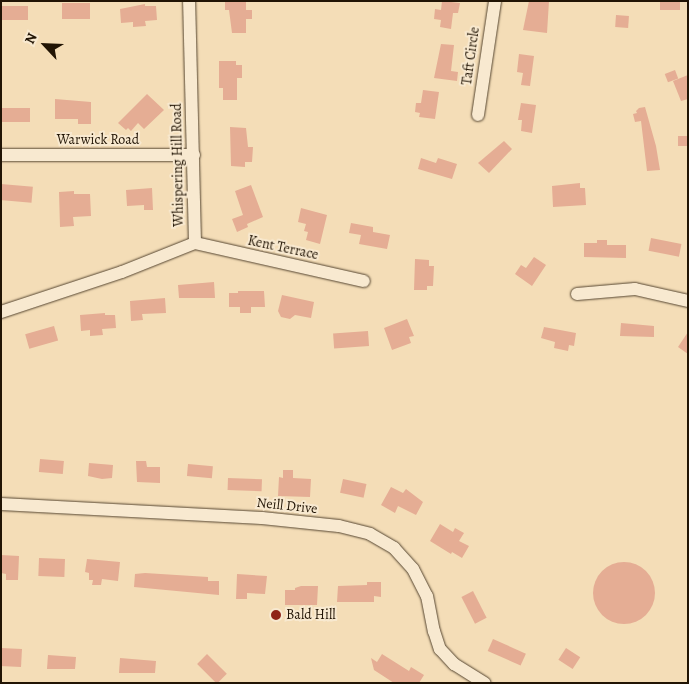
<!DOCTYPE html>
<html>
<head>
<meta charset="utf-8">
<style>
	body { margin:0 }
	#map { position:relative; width:689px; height:684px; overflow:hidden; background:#f4ddb7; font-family:Alegreya,serif }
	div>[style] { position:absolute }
	.building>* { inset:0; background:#e5ad94; transform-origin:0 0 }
	.round { border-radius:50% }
	.roads { filter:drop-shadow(0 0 1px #564631) drop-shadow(0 0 1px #564631) }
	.street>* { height:12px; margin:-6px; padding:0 6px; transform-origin:6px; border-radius:6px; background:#f8e9d0 }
	.dots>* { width:14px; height:14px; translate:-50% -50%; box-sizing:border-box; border:2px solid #f8e9d0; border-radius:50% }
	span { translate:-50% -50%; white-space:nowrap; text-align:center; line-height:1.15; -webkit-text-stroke:4px #f8e9d0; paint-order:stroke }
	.street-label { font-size:14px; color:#211404 }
	.poi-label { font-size:14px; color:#211404 }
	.left { translate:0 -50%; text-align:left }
	.frame { position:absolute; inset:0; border:2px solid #211404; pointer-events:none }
	.north { position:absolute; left:20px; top:20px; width:50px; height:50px; -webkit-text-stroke:4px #f8e9d0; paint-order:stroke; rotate:295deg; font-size:14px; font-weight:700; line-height:20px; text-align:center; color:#211404 }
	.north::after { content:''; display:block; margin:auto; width:18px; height:22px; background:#211404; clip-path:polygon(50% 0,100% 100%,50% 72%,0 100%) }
</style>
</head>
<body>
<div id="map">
	<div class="building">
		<div style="clip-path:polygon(225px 1px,246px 1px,246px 10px,252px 10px,252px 19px,246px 19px,246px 33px,232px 33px,229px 10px,225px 10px)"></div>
		<div style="clip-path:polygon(442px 1px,460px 3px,458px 13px,453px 13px,451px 29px,440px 27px,441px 20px,434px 19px,435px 9px,441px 10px)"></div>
		<div style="clip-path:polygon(529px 1px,549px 1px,547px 33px,523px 30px)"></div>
		<div style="left:660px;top:1px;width:20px;height:9px"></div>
		<div style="left:90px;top:3px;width:16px;height:28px;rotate:90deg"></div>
		<div style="clip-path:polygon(145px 4px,145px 6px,156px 6px,157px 20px,145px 21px,146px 26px,133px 27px,133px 22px,121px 23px,120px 9px)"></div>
		<div style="left:1px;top:6px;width:27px;height:14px"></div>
		<div style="left:616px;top:15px;width:13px;height:12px;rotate:4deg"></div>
		<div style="clip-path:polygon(441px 44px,454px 45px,451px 71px,458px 72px,457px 81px,434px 78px)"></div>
		<div style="clip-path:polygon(519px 54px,534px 56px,530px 86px,521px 85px,523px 73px,517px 72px)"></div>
		<div style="clip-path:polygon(219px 61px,236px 61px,236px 65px,242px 65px,242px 78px,237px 78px,237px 100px,223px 100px,223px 88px,219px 88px)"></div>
		<div style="left:675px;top:70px;width:9px;height:11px;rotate:69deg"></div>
		<div style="clip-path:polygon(688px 75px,688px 99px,681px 101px,673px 81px)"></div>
		<div style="clip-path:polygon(423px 90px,439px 92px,435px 119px,419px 117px,420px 113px,415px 112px,416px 103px,421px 103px)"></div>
		<div style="clip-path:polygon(147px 94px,164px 110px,144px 129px,138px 123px,131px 131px,128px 128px,126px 130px,118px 123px)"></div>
		<div style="clip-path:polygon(55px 99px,91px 102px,91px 124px,78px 124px,78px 119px,55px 119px)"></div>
		<div style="clip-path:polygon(521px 103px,536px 105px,532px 133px,521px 131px,522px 120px,518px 120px)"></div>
		<div style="clip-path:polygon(645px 107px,656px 146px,660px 170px,647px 171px,641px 121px,635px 122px,633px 114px,637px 113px,636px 111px,639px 108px)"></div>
		<div style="left:1px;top:108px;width:29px;height:14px"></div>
		<div style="clip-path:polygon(230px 127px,246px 128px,248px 147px,253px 147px,252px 162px,245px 162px,245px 167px,231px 166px)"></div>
		<div style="left:688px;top:136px;width:10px;height:10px;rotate:90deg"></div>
		<div style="clip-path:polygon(504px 141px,512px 149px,489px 173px,478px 163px)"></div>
		<div style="clip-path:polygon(421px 158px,436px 163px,438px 158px,457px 164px,452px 179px,418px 169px)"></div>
		<div style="clip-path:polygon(580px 183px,580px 188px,585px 188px,586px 205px,553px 207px,552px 186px)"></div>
		<div style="left:1px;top:184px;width:32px;height:16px;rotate:5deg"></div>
		<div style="clip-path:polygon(251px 185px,263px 217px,247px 224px,248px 227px,237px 232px,232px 219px,243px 215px,235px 191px)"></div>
		<div style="clip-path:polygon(152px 188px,153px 210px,144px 210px,144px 205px,127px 206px,126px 190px)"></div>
		<div style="clip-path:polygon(74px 191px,74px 194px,90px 194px,91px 216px,73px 217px,74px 226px,60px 227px,59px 192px)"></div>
		<div style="clip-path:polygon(301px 208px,327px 215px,320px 244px,306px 240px,308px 232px,304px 231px,306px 224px,298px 222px)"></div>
		<div style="clip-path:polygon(351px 223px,373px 227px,373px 232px,390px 235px,387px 249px,359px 244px,361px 235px,349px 233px)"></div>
		<div style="left:651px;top:238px;width:31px;height:13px;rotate:11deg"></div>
		<div style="clip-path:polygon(597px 240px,607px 240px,607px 245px,626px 245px,626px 258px,584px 257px,584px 243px,597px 243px)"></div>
		<div style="clip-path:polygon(534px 257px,546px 265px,532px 286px,515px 274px,521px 265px,526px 268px)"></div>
		<div style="clip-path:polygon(415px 259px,429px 260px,429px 266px,434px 266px,433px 286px,427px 286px,427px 290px,414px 290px)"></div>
		<div style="clip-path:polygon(214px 282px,215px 298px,179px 298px,178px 285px)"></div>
		<div style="clip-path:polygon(238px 291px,264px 291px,265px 307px,251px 307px,251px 313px,240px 313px,240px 307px,229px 307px,229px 293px,238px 293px)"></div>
		<div style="clip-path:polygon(282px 295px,314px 302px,311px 318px,295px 315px,290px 319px,281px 317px,278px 311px)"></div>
		<div style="clip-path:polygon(165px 298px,166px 313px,142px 314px,143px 320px,131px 321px,130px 301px)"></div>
		<div style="clip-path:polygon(105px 313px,105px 315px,115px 315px,116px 328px,102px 329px,103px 335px,90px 336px,90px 330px,81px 331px,80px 315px)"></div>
		<div style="clip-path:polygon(407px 319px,414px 336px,409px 337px,411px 343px,392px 350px,384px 328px)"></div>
		<div style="clip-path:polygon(621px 323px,654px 326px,654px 337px,620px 336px)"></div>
		<div style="left:54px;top:326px;width:15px;height:30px;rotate:74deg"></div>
		<div style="clip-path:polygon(544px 327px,576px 333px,574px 346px,569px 345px,568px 351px,554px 348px,555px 342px,541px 338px)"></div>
		<div style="left:368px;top:331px;width:15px;height:35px;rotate:86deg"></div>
		<div style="clip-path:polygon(688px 332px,688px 354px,678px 347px)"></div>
		<div style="left:40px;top:459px;width:24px;height:13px;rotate:5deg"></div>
		<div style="clip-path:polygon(136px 461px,146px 461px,147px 467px,160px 467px,160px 483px,137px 482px)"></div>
		<div style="clip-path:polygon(89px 463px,113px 465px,112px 478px,102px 479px,88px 476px)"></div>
		<div style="left:188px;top:464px;width:25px;height:12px;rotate:5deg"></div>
		<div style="clip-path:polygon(283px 470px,293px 470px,293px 478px,311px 479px,310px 497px,278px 496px,279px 477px,283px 478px)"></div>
		<div style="left:228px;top:478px;width:34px;height:12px;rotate:2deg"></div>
		<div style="left:343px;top:479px;width:24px;height:14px;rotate:12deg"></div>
		<div style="clip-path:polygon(391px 487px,403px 493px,406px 489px,423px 502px,416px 515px,398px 506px,395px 513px,381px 505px)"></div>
		<div style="clip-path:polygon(440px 524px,453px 532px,455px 528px,464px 533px,459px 541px,469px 546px,462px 558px,452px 552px,451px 554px,430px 541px)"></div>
		<div style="clip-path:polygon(1px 555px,19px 556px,18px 580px,6px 580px,6px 574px,1px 573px)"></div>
		<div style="left:39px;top:558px;width:26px;height:18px;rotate:2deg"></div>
		<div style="clip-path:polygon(87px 559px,120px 562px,118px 581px,102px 579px,101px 585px,92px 585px,93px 580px,89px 580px,89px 573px,85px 572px)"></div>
		<div class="round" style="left:593px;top:562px;width:62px;height:62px"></div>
		<div style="clip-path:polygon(145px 573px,208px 577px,208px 581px,219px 581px,219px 595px,134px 587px,135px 574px)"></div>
		<div style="clip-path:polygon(237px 574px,267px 576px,265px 594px,247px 593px,247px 599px,236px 599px)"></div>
		<div style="clip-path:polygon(367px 582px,381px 582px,381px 597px,374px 596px,374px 602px,337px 602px,338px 586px,367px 585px)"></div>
		<div style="clip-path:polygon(301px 586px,318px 586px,317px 605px,285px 605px,285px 590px,295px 590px,295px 588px)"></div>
		<div style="left:473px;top:591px;width:30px;height:13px;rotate:63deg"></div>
		<div style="left:493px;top:639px;width:36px;height:13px;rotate:24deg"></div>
		<div style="left:1px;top:648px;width:21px;height:18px;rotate:3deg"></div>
		<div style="left:566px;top:648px;width:17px;height:14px;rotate:33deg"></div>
		<div style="left:207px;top:654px;width:28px;height:14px;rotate:45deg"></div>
		<div style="clip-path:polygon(382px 654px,409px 671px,411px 667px,424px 675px,419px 683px,394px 683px,374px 670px,371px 658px,377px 662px)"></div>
		<div style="clip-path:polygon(48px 655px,76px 657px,75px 669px,47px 669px)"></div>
		<div style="clip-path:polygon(120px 658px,156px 661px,155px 673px,119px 673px)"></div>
	</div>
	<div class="roads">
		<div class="street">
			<div style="left:478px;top:115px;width:115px;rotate:-81.5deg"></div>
			<div style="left:1px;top:155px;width:193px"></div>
			<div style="left:195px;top:243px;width:173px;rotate:12.7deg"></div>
			<div style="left:577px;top:294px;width:58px;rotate:-4.9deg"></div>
			<div style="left:635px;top:289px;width:54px;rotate:12.8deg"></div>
			<div style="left:1px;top:312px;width:127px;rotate:-18.3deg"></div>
			<div style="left:122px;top:272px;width:79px;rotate:-21.7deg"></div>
			<div style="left:195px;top:243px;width:242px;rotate:-91.4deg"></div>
			<div style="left:1px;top:504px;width:261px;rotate:3.1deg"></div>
			<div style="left:262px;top:518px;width:77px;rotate:5.9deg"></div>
			<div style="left:339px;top:526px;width:32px;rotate:14deg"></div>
			<div style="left:370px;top:534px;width:28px;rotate:30deg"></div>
			<div style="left:394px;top:548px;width:28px;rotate:48deg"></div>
			<div style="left:413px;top:569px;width:30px;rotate:63deg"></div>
			<div style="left:427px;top:596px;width:36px;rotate:79deg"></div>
			<div style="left:434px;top:631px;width:19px;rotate:72deg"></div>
			<div style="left:440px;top:649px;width:21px;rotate:47deg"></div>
			<div style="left:454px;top:664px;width:36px;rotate:32deg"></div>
		</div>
	</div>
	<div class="dots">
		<div style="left:276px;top:615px;background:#8f2418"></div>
	</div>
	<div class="street-label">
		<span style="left:471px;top:56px;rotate:-82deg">Taft Circle</span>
		<span style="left:98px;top:140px">Warwick Road</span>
		<span style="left:178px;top:165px;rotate:-91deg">Whispering Hill Road</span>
		<span style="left:283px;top:248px;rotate:12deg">Kent Terrace</span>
		<span style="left:287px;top:506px;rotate:6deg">Neill Drive</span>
	</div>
	<div class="poi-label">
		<span class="left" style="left:286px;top:615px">Bald Hill</span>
	</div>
	<div class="frame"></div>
	<div class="north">N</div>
</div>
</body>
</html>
